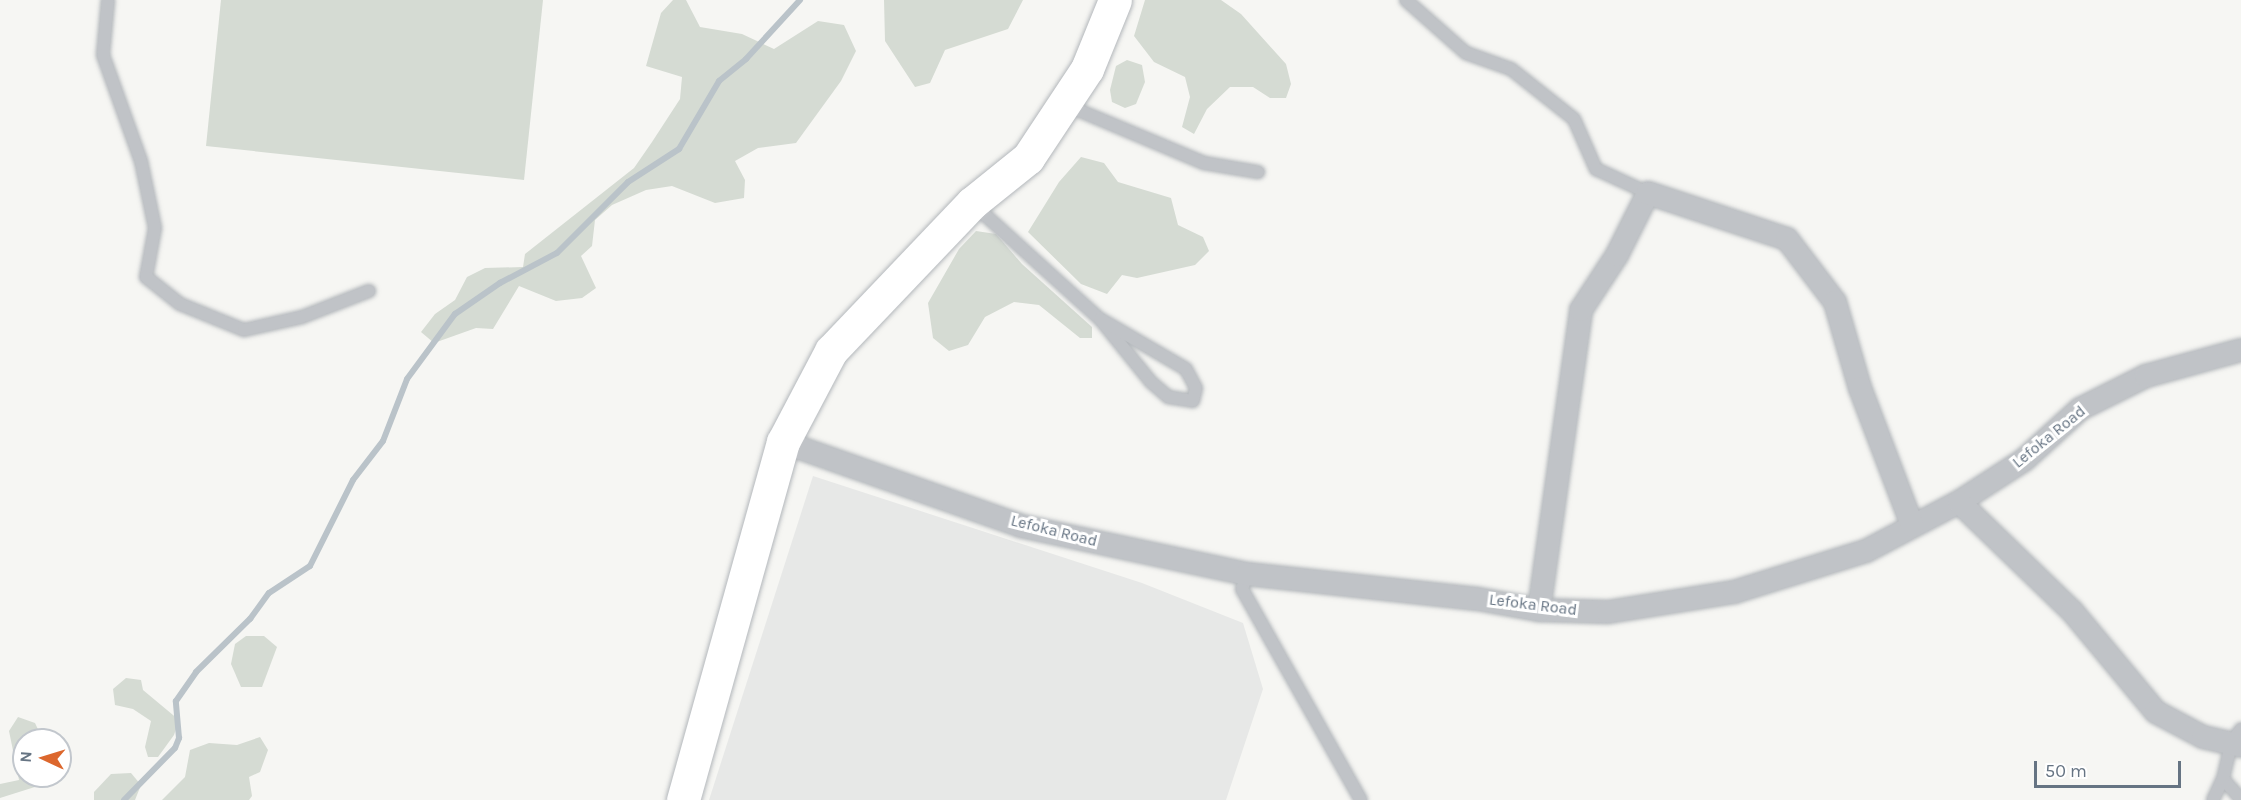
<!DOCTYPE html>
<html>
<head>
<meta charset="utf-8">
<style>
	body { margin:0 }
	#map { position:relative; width:2241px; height:800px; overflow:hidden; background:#f6f6f3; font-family:Karla,sans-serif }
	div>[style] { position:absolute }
	.built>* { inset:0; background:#e7e8e7 }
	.green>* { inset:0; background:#d5dbd3 }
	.stream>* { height:6px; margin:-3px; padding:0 3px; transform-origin:3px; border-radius:3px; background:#bac3c9 }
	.roads { filter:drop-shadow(0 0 2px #b3b7bb) drop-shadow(0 0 2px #b3b7bb) }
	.lane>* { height:12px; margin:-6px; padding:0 6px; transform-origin:6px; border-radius:6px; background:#c0c3c7 }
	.street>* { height:22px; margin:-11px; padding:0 11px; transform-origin:11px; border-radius:11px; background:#c0c3c7 }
	.primary>* { height:33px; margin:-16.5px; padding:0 16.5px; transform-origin:16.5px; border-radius:16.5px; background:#fff }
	span { translate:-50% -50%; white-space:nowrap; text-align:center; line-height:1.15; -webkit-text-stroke:6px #fff; paint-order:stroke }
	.street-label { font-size:16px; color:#667483 }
	.north { position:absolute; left:12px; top:728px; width:60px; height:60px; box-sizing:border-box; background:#fff; border:2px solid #c2c7cd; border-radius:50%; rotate:274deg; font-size:16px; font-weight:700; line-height:24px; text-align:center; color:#667483 }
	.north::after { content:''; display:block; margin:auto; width:21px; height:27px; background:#dc672d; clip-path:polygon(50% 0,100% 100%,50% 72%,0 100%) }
	.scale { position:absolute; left:2034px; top:761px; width:147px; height:27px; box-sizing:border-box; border:3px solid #667483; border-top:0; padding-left:8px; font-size:18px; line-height:21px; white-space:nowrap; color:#667483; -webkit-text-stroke:4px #fff; paint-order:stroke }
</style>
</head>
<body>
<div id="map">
	<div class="built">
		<div style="clip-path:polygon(813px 476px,1142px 583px,1243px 623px,1263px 689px,1226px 800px,709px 800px)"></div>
	</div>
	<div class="green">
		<div style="clip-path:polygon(221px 0,543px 0,524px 180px,206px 146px)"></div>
		<div style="clip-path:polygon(673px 0,686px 0,700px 27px,742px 34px,774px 49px,818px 21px,844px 25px,856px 51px,841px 81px,796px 143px,758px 148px,735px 161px,745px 180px,744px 198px,715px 203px,672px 186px,646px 190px,612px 205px,595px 220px,592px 246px,581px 256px,596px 288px,582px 298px,556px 301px,519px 286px,493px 329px,476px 328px,434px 343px,421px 332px,435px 314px,455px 300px,467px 277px,485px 268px,523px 267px,525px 254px,634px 168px,652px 142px,680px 99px,682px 77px,646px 66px,661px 13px)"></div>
		<div style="clip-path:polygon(884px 0,1023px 0,1008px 29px,945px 50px,930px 83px,915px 87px,885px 41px)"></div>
		<div style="clip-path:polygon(1145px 0,1221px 0,1241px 14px,1286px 64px,1291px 84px,1286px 98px,1270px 98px,1253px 87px,1230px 87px,1207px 109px,1194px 134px,1182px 127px,1190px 97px,1185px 77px,1154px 62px,1134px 36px)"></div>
		<div style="clip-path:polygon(1127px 60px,1142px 65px,1145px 82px,1136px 104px,1125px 108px,1112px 102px,1110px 90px,1116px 66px)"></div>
		<div style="clip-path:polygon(1081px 157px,1104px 163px,1118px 182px,1171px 198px,1178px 225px,1203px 237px,1209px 251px,1195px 265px,1137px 278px,1122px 275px,1107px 294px,1081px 284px,1028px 232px,1059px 182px)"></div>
		<div style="clip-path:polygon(976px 231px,996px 234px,1022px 264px,1092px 327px,1092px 338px,1080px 338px,1039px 305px,1014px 302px,985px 317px,968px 345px,949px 351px,933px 338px,928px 303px,959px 249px)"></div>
		<div style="clip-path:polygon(246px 636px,264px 636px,277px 647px,262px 687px,241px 687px,231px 664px,235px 644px)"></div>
		<div style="clip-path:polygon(126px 678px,141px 680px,143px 690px,179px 720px,174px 735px,158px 757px,148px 757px,145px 747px,151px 721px,133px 709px,115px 705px,113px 689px)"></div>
		<div style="clip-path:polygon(18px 717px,35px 723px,43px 740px,24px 740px,24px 776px,48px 776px,38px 786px,0 798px,0 784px,19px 780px,9px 731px)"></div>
		<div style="clip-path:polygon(260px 737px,268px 750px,260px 772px,249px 777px,252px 796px,249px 800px,162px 800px,185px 777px,190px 750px,209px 743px,237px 745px)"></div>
		<div style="clip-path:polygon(131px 773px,141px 785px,135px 800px,94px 800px,94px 792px,111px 774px)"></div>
	</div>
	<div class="stream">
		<div style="left:124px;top:800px;width:73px;rotate:-45.6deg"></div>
		<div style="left:175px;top:748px;width:11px;rotate:-68deg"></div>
		<div style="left:179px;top:738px;width:37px;rotate:-95deg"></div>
		<div style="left:176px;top:701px;width:35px;rotate:-55deg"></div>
		<div style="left:196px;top:672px;width:76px;rotate:-44.5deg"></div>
		<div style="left:250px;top:619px;width:32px;rotate:-54deg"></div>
		<div style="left:269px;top:593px;width:49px;rotate:-33.4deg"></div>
		<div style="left:310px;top:566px;width:96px;rotate:-63.4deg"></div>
		<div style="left:353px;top:480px;width:49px;rotate:-52.4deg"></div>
		<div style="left:383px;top:441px;width:66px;rotate:-68.8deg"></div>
		<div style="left:407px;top:379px;width:81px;rotate:-53.6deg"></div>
		<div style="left:455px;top:314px;width:55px;rotate:-34.6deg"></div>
		<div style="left:500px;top:283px;width:64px;rotate:-27.8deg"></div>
		<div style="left:557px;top:253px;width:100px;rotate:-45deg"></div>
		<div style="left:628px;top:182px;width:61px;rotate:-32.9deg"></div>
		<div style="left:679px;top:149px;width:79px;rotate:-59.5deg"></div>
		<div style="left:719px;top:81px;width:35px;rotate:-39deg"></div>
		<div style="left:746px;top:59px;width:80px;rotate:-47.5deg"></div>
	</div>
	<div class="roads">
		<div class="lane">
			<div style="left:108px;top:0;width:55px;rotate:95.2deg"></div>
			<div style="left:103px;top:55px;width:113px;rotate:70.3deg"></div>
			<div style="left:141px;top:161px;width:68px;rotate:78.2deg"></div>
			<div style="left:155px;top:228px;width:50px;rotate:100.4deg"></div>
			<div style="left:146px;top:277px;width:43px;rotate:38.5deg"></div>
			<div style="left:180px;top:304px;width:69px;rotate:22.1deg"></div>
			<div style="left:244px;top:330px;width:59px;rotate:-12.6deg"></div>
			<div style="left:302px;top:317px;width:72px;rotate:-21.2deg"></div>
			<div style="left:1406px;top:0;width:80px;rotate:41.5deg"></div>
			<div style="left:1466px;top:53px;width:48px;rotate:19.6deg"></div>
			<div style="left:1511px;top:69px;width:80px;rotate:38.4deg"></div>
			<div style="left:1574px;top:119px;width:55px;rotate:66.3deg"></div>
			<div style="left:1596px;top:169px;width:57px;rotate:24.8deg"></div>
			<div style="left:1066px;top:105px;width:150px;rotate:22.8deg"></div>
			<div style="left:1204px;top:163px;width:55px;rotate:9.5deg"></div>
			<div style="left:973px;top:204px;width:171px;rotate:42.2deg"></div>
			<div style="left:1100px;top:319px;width:81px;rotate:51deg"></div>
			<div style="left:1151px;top:382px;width:23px;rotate:41deg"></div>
			<div style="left:1168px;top:397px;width:25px;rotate:9deg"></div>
			<div style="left:1193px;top:401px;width:13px;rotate:-77deg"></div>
			<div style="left:1196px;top:388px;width:21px;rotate:-118deg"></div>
			<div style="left:1186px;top:369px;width:99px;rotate:-149.8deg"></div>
			<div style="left:1247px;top:574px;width:16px;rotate:108deg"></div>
			<div style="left:1242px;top:589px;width:242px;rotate:60.6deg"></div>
			<div style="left:2223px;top:779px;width:27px;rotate:48deg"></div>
			<div style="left:2213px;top:800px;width:23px;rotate:-65deg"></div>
			<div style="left:2223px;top:779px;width:37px;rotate:-77deg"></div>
			<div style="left:2231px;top:743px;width:17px;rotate:-54deg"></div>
		</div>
		<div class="street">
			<div style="left:783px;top:442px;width:252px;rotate:19.4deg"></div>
			<div style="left:1021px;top:526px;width:231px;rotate:12deg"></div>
			<div style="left:1247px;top:574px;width:232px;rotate:6.2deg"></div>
			<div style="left:1478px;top:599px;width:62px;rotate:10.2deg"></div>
			<div style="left:1539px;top:610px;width:69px;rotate:1.7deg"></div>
			<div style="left:1608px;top:612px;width:128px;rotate:-9deg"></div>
			<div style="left:1734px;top:592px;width:138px;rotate:-17.3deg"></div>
			<div style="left:1866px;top:551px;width:105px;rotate:-27.8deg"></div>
			<div style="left:1959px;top:502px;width:77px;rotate:-32.9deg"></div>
			<div style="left:2024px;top:460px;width:76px;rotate:-42.3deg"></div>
			<div style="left:2080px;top:409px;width:74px;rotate:-26.6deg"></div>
			<div style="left:2146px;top:376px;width:98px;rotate:-15.3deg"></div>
			<div style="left:1959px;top:502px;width:157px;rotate:44deg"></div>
			<div style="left:2072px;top:611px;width:131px;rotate:50.3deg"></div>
			<div style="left:2156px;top:712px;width:53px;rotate:28deg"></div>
			<div style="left:2203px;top:737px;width:39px;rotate:13deg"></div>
			<div style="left:1539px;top:610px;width:303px;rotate:-82deg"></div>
			<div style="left:1581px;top:310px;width:66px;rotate:-56.8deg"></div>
			<div style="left:1617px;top:255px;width:69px;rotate:-63.4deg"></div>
			<div style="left:1648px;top:193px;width:146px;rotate:18.3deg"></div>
			<div style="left:1787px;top:239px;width:79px;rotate:52.7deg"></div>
			<div style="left:1835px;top:302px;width:90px;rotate:73.8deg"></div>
			<div style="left:1860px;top:388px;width:147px;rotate:69.2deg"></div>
		</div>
		<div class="primary">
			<div style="left:683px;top:800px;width:372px;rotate:-74.4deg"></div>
			<div style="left:783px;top:442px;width:103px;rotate:-62.2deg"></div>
			<div style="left:831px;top:351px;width:204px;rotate:-46.4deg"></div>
			<div style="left:972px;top:203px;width:72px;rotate:-38.8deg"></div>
			<div style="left:1028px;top:158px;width:107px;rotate:-56.5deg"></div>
			<div style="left:1087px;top:69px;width:74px;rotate:-67.9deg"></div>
		</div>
	</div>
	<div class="street-label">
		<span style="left:2049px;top:437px;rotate:-39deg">Lefoka Road</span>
		<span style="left:1054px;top:531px;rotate:14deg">Lefoka Road</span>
		<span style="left:1533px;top:605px;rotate:7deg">Lefoka Road</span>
	</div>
	<div class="north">N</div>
	<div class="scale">50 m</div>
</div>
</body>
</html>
